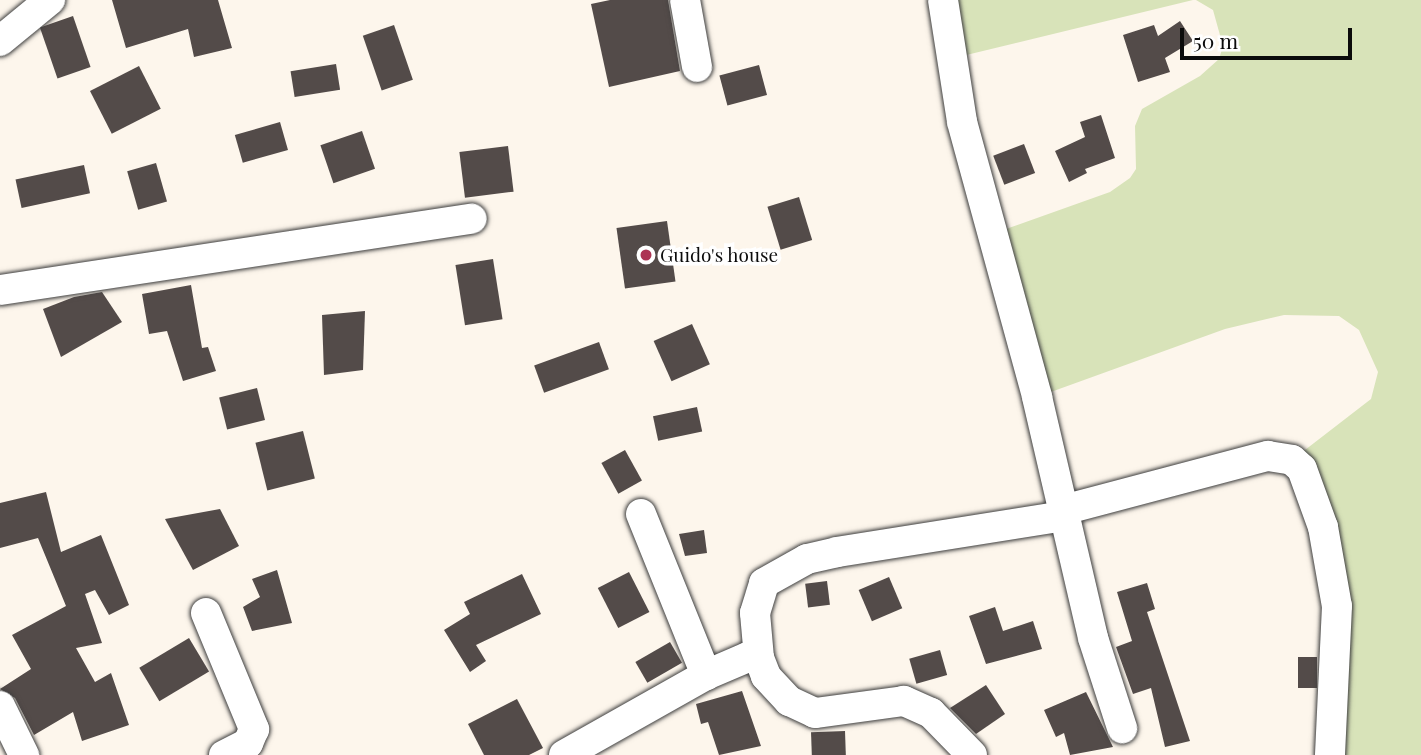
<!DOCTYPE html>
<html>
<head>
<meta charset="utf-8">
<style>
	body { margin:0 }
	#map { position:relative; width:1421px; height:755px; overflow:hidden; background:#fdf6ec; font-family:"Playfair Display",serif }
	div>[style] { position:absolute }
	.green>* { inset:0; background:#d8e3b9 }
	.building>* { inset:0; background:#534b49; transform-origin:0 0 }
	.roads { filter:drop-shadow(0 0 2px #3e3e3e) drop-shadow(0 0 2px #3e3e3e) }
	.minor>* { height:30px; margin:-15px; padding:0 15px; transform-origin:15px; border-radius:15px; background:#fff }
	.dots>* { width:19px; height:19px; translate:-50% -50%; box-sizing:border-box; border:4px solid #fff; border-radius:50% }
	span { translate:-50% -50%; white-space:nowrap; text-align:center; line-height:1.15; -webkit-text-stroke:7px #fff; paint-order:stroke }
	.poi-label { font-size:19px; color:#0b0b0b }
	.left { translate:0 -50%; text-align:left }
	.scale { position:absolute; left:1180px; top:28px; width:172px; height:32px; box-sizing:border-box; border:4px solid #0b0b0b; border-top:0; padding-left:9px; font-size:21px; line-height:24px; white-space:nowrap; color:#0b0b0b; -webkit-text-stroke:5px #fff; paint-order:stroke }
</style>
</head>
<body>
<div id="map">
	<div class="green">
		<div style="clip-path:polygon(943px 0,1193px 0,954px 58px)"></div>
		<div style="clip-path:polygon(1196px 0,1421px 0,1421px 755px,1330px 755px,1337px 606px,1292px 460px,1371px 399px,1378px 372px,1359px 330px,1339px 316px,1284px 315px,1225px 329px,1037px 397px,995px 233px,1110px 192px,1130px 178px,1136px 169px,1135px 126px,1142px 109px,1200px 76px,1219px 59px,1223px 46px,1213px 10px)"></div>
	</div>
	<div class="building">
		<div style="clip-path:polygon(112px 0,218px 0,232px 48px,194px 57px,188px 29px,126px 48px)"></div>
		<div style="clip-path:polygon(610px 0,668px 0,680px 71px,609px 87px,591px 4px)"></div>
		<div style="left:73px;top:16px;width:54px;height:35px;rotate:71deg"></div>
		<div style="clip-path:polygon(1180px 21px,1193px 41px,1165px 58px,1170px 72px,1138px 82px,1123px 35px,1154px 25px,1158px 36px)"></div>
		<div style="left:394px;top:25px;width:58px;height:33px;rotate:71deg"></div>
		<div style="left:336px;top:64px;width:26px;height:46px;rotate:81deg"></div>
		<div style="left:759px;top:65px;width:31px;height:41px;rotate:75deg"></div>
		<div style="left:139px;top:66px;width:48px;height:55px;rotate:63deg"></div>
		<div style="clip-path:polygon(1101px 115px,1115px 158px,1085px 169px,1087px 173px,1069px 182px,1055px 151px,1085px 137px,1080px 122px)"></div>
		<div style="left:280px;top:122px;width:29px;height:47px;rotate:74deg"></div>
		<div style="left:362px;top:131px;width:40px;height:44px;rotate:71deg"></div>
		<div style="left:1024px;top:144px;width:31px;height:33px;rotate:69deg"></div>
		<div style="left:508px;top:146px;width:46px;height:49px;rotate:83deg"></div>
		<div style="left:156px;top:163px;width:40px;height:30px;rotate:74deg"></div>
		<div style="left:84px;top:165px;width:29px;height:70px;rotate:78deg"></div>
		<div style="left:799px;top:197px;width:45px;height:33px;rotate:73deg"></div>
		<div style="left:667px;top:221px;width:61px;height:51px;rotate:82deg"></div>
		<div style="left:493px;top:259px;width:61px;height:38px;rotate:81deg"></div>
		<div style="clip-path:polygon(191px 285px,202px 348px,208px 347px,216px 371px,183px 381px,167px 331px,149px 334px,142px 294px)"></div>
		<div style="clip-path:polygon(102px 292px,122px 322px,61px 357px,43px 309px,74px 297px)"></div>
		<div style="clip-path:polygon(365px 311px,363px 370px,324px 375px,322px 315px)"></div>
		<div style="left:692px;top:324px;width:44px;height:42px;rotate:66deg"></div>
		<div style="left:599px;top:342px;width:29px;height:69px;rotate:70deg"></div>
		<div style="left:257px;top:388px;width:33px;height:39px;rotate:76deg"></div>
		<div style="left:697px;top:407px;width:25px;height:45px;rotate:78deg"></div>
		<div style="left:303px;top:431px;width:49px;height:49px;rotate:76deg"></div>
		<div style="left:625px;top:450px;width:35px;height:27px;rotate:61deg"></div>
		<div style="clip-path:polygon(46px 492px,61px 552px,101px 535px,129px 605px,109px 615px,95px 590px,85px 594px,102px 643px,76px 648px,95px 682px,111px 673px,129px 725px,82px 741px,73px 712px,34px 735px,15px 698px,0 689px,31px 669px,12px 635px,66px 606px,38px 538px,0 548px,0 503px)"></div>
		<div style="clip-path:polygon(220px 509px,239px 546px,193px 570px,165px 519px)"></div>
		<div style="clip-path:polygon(704px 530px,707px 553px,685px 556px,679px 534px)"></div>
		<div style="clip-path:polygon(277px 570px,292px 623px,252px 631px,243px 607px,260px 597px,252px 579px)"></div>
		<div style="left:629px;top:572px;width:45px;height:35px;rotate:63deg"></div>
		<div style="clip-path:polygon(522px 574px,541px 614px,476px 645px,486px 661px,470px 672px,444px 630px,470px 614px,464px 602px)"></div>
		<div style="left:889px;top:577px;width:34px;height:33px;rotate:67deg"></div>
		<div style="left:827px;top:581px;width:24px;height:22px;rotate:83deg"></div>
		<div style="clip-path:polygon(1147px 583px,1155px 609px,1147px 612px,1190px 741px,1165px 747px,1151px 688px,1133px 694px,1116px 647px,1132px 641px,1117px 592px)"></div>
		<div style="clip-path:polygon(995px 607px,1003px 631px,1033px 621px,1042px 649px,986px 664px,969px 616px)"></div>
		<div style="left:189px;top:638px;width:39px;height:58px;rotate:59deg"></div>
		<div style="left:670px;top:642px;width:24px;height:40px;rotate:60deg"></div>
		<div style="left:940px;top:650px;width:26px;height:32px;rotate:74deg"></div>
		<div style="left:1298px;top:657px;width:19px;height:31px"></div>
		<div style="clip-path:polygon(986px 685px,1005px 714px,976px 734px,950px 708px)"></div>
		<div style="clip-path:polygon(742px 691px,761px 746px,719px 755px,708px 722px,701px 724px,696px 704px)"></div>
		<div style="clip-path:polygon(1086px 692px,1113px 747px,1070px 755px,1064px 733px,1056px 737px,1044px 710px)"></div>
		<div style="clip-path:polygon(517px 699px,543px 748px,529px 755px,484px 755px,468px 724px)"></div>
		<div style="left:845px;top:731px;width:24px;height:34px;rotate:88deg"></div>
	</div>
	<div class="roads">
		<div class="minor">
			<div style="left:685px;top:0;width:68px;rotate:79.8deg"></div>
			<div style="left:943px;top:0;width:123px;rotate:81.1deg"></div>
			<div style="left:962px;top:122px;width:285px;rotate:74.7deg"></div>
			<div style="left:1037px;top:397px;width:247px;rotate:76.9deg"></div>
			<div style="left:1093px;top:638px;width:95px;rotate:72.1deg"></div>
			<div style="left:0;top:41px;width:65px;rotate:-39.4deg"></div>
			<div style="left:0;top:290px;width:477px;rotate:-8.6deg"></div>
			<div style="left:1063px;top:510px;width:212px;rotate:-14.8deg"></div>
			<div style="left:1268px;top:456px;width:24px;rotate:9deg"></div>
			<div style="left:1292px;top:460px;width:13px;rotate:42deg"></div>
			<div style="left:1302px;top:469px;width:62px;rotate:70.1deg"></div>
			<div style="left:1323px;top:527px;width:80px;rotate:80deg"></div>
			<div style="left:1337px;top:606px;width:149px;rotate:92.7deg"></div>
			<div style="left:641px;top:514px;width:174px;rotate:68deg"></div>
			<div style="left:206px;top:613px;width:126px;rotate:67.5deg"></div>
			<div style="left:254px;top:729px;width:15px;rotate:113deg"></div>
			<div style="left:248px;top:743px;width:27px;rotate:153deg"></div>
			<div style="left:0;top:706px;width:55px;rotate:63.9deg"></div>
			<div style="left:564px;top:755px;width:163px;rotate:-29.4deg"></div>
			<div style="left:706px;top:675px;width:46px;rotate:-23.2deg"></div>
			<div style="left:748px;top:657px;width:11px;rotate:5deg"></div>
			<div style="left:972px;top:755px;width:59px;rotate:-134.3deg"></div>
			<div style="left:931px;top:713px;width:30px;rotate:-156deg"></div>
			<div style="left:904px;top:701px;width:90px;rotate:172.3deg"></div>
			<div style="left:815px;top:713px;width:29px;rotate:-155deg"></div>
			<div style="left:789px;top:701px;width:34px;rotate:-133deg"></div>
			<div style="left:766px;top:676px;width:19px;rotate:-111deg"></div>
			<div style="left:759px;top:658px;width:45px;rotate:-95.1deg"></div>
			<div style="left:755px;top:613px;width:31px;rotate:-73deg"></div>
			<div style="left:764px;top:583px;width:49px;rotate:-29.2deg"></div>
			<div style="left:807px;top:559px;width:31px;rotate:-13deg"></div>
			<div style="left:837px;top:552px;width:230px;rotate:-9deg"></div>
		</div>
	</div>
	<div class="dots">
		<div style="left:646px;top:255px;background:#ac3353"></div>
	</div>
	<div class="poi-label">
		<span class="left" style="left:660px;top:255px">Guido's house</span>
	</div>
	<div class="scale">50 m</div>
</div>
</body>
</html>
